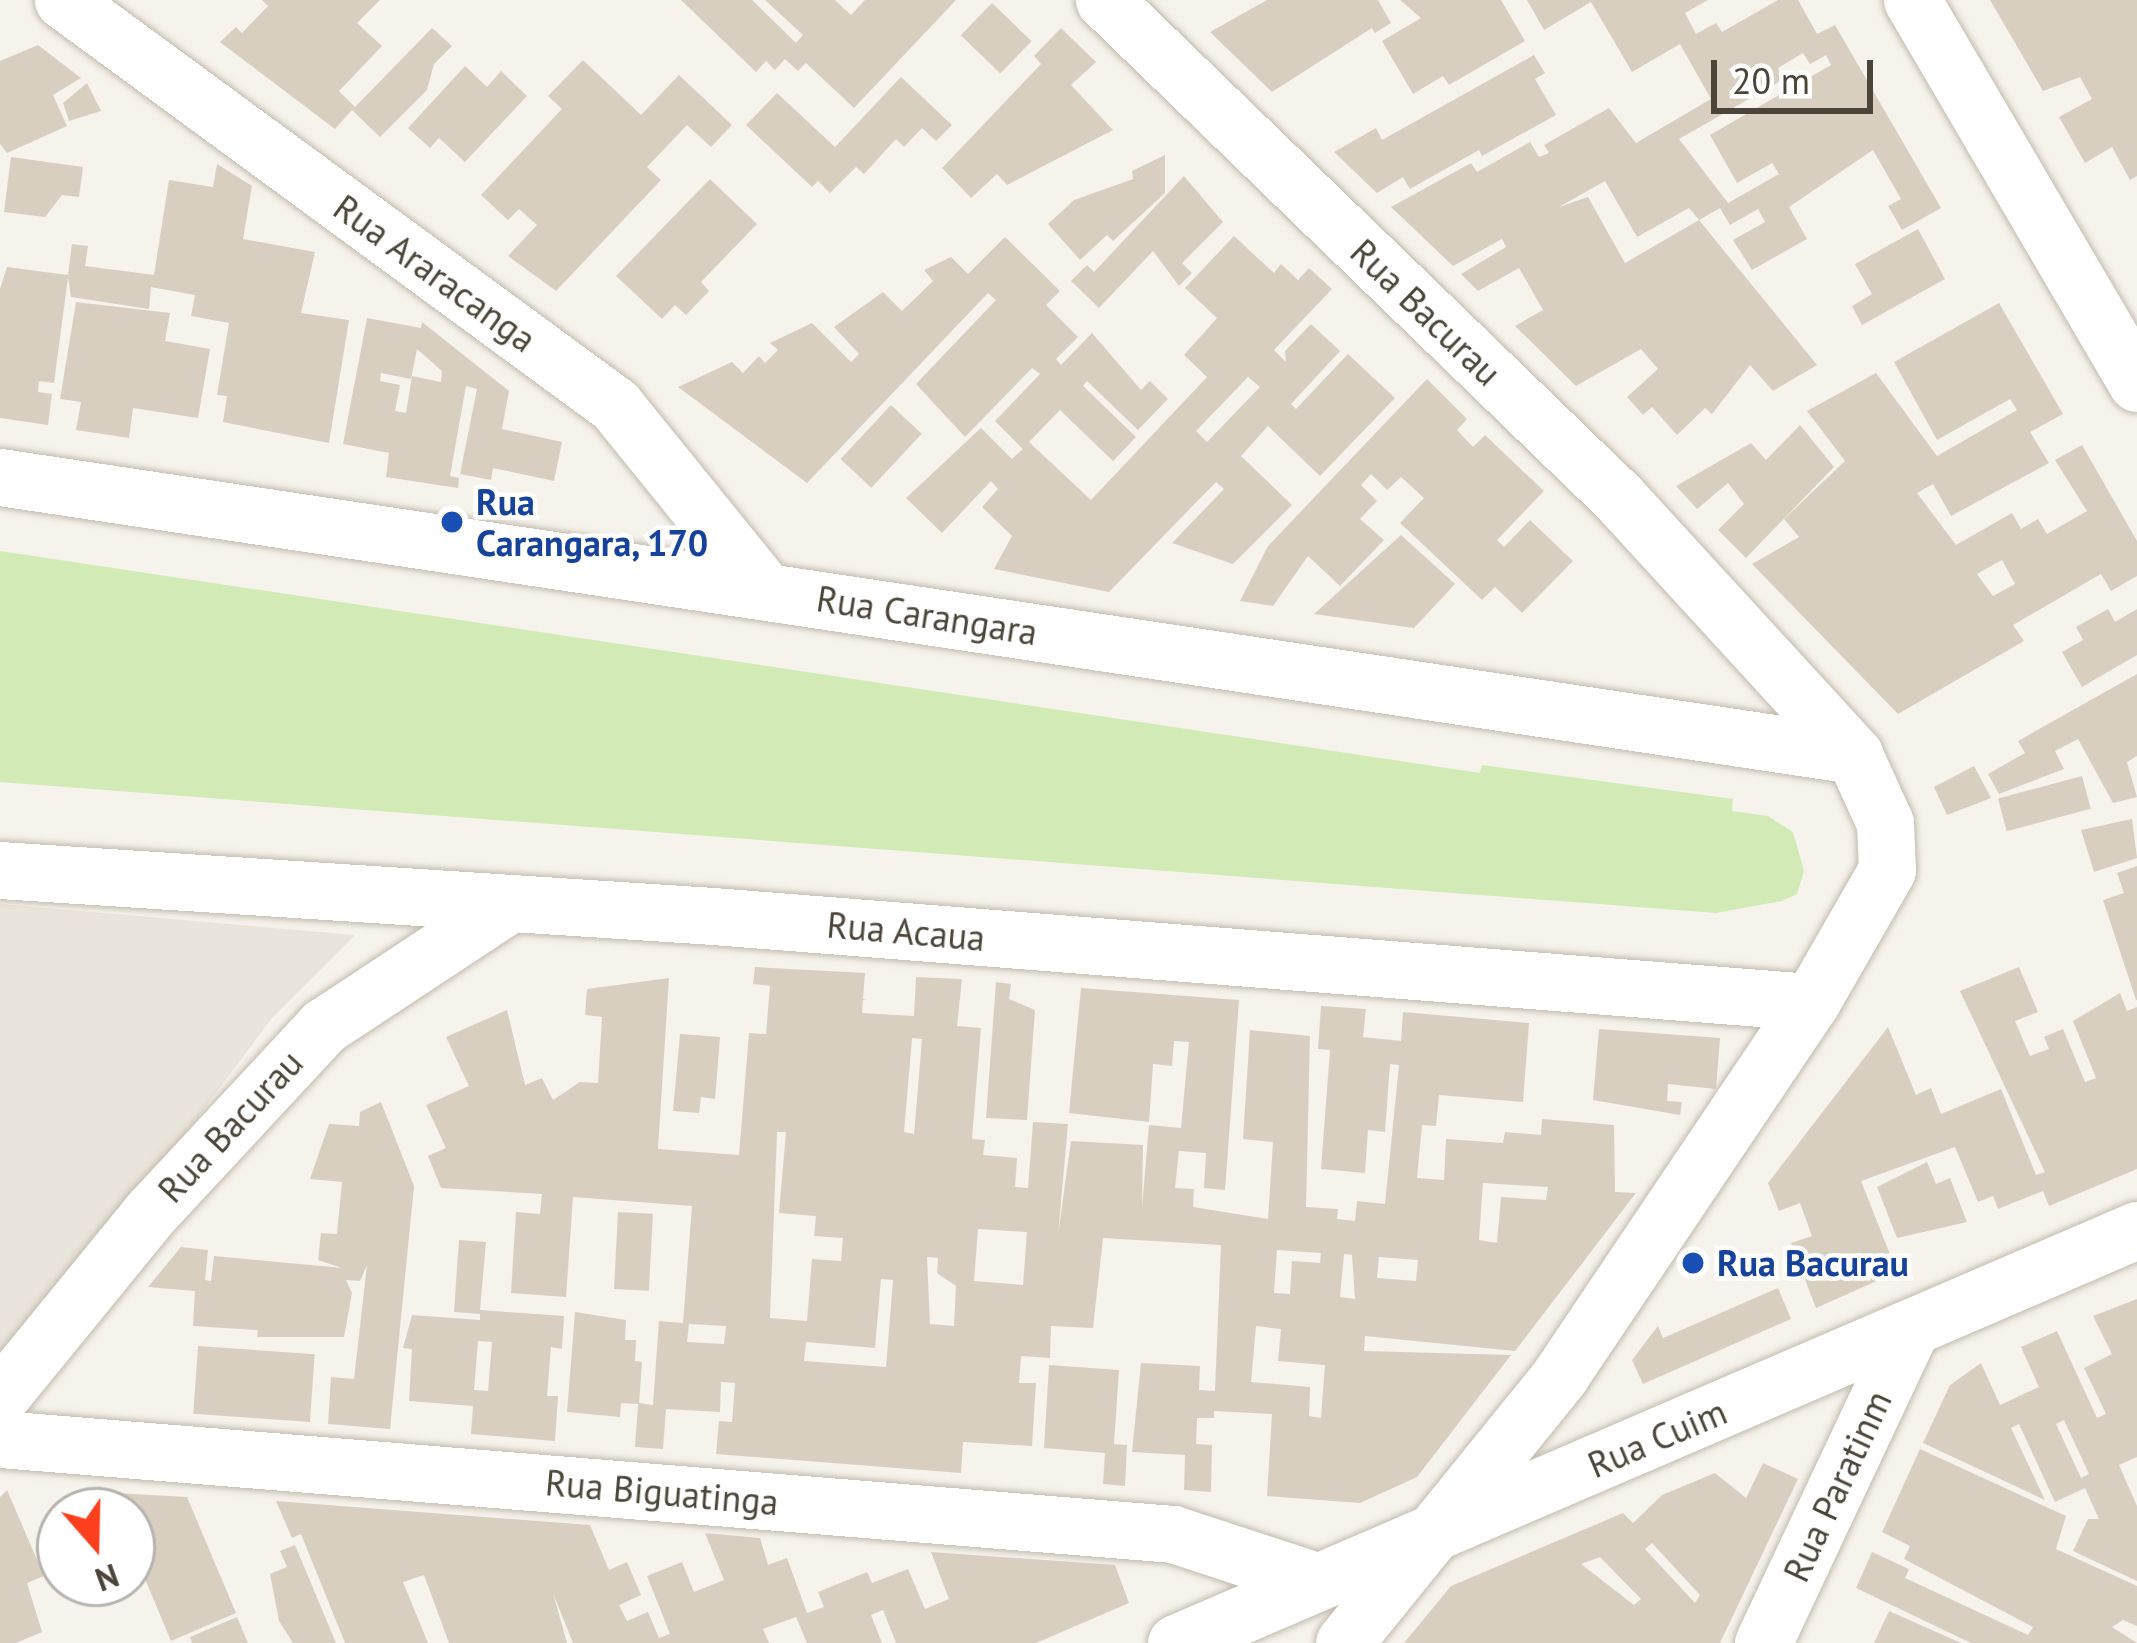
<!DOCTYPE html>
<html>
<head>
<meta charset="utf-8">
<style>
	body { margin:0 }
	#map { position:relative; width:2137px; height:1643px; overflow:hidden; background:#f6f3ec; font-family:"PT Sans",sans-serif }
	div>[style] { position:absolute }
	.residential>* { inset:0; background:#eae5da }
	.green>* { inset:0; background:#d2eab5 }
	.building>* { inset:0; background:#d8cfc1; transform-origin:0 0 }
	.roads { filter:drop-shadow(0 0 3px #c2bbae) drop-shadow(0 0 3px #c2bbae) }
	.minor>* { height:57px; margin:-28.5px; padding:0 28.5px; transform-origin:28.5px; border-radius:28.5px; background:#fff }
	.dots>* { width:33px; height:33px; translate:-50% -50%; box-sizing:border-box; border:6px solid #fff; border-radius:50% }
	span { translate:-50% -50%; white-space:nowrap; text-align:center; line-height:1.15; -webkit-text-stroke:9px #fff; paint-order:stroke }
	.street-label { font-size:36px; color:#4b4439 }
	.transit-label { font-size:36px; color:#164399; font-weight:700 }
	.left { translate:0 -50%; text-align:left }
	.north { position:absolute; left:36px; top:1487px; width:120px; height:120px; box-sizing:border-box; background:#fff; border:3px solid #b7b4b0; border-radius:50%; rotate:160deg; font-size:33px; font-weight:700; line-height:48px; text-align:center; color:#4b4439 }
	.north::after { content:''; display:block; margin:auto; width:42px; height:54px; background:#fc3f1d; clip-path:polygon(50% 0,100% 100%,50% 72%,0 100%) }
	.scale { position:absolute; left:1711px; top:60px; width:162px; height:54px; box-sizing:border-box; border:6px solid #4b4439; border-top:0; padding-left:15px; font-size:36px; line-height:42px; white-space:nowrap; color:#4b4439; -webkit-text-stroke:9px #fff; paint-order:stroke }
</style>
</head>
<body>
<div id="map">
	<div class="residential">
		<div style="clip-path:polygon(0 904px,355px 935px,272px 1018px,0 1382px)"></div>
	</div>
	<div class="green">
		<div style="clip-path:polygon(0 551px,1480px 773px,1482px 765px,1733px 799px,1732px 811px,1768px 816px,1793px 832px,1804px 871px,1797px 894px,1782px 901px,1716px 913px,0 782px)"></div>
	</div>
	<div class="building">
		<div style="clip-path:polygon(262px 0,380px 0,357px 23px,382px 46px,339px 91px,355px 107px,432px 28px,452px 46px,434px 64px,427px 90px,380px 137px,352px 110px,335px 129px,220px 42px,236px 27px,242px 33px,268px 6px)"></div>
		<div style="clip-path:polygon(681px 0,752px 0,796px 43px,803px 35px,765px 0,835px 0,851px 15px,865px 0,956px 0,854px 108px,806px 63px,798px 71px,785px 59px,775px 70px,766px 61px,756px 72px)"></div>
		<div style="clip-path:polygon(1267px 0,1378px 0,1391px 23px,1375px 33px,1372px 28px,1272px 92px,1210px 32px)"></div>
		<div style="clip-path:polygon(1400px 0,1501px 0,1525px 41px,1449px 85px,1443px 76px,1413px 94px,1382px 41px,1421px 18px)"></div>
		<div style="clip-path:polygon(evenodd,1527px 0,1708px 0,1685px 13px,1696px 34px,1716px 23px,1722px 32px,1778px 0,1798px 0,1817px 34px,1835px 25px,1941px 208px,1902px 230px,1888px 206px,1901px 199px,1873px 150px,1789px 207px,1807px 239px,1752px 270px,1733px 240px,1765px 222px,1758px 209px,1730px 225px,1720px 208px,1699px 220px,1817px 365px,1773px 391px,1750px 365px,1712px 414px,1705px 408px,1677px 435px,1652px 407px,1643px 415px,1627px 397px,1658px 369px,1641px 349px,1576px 386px,1515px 326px,1543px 310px,1519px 268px,1478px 291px,1461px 274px,1506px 247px,1502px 239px,1453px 266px,1391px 207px,1471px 163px,1477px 172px,1530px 142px,1539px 157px,1549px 153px,1544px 145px,1609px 108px,1636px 143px,1711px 99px,1680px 44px,1632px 72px,1591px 2px,1544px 30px,1527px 0,1803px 53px,1810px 64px,1826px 55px,1831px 65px,1710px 135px,1737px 183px,1772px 163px,1779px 174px,1728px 203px,1679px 139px,1784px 79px,1778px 68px,1803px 53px,1527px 0,1605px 181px,1637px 237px,1689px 208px,1699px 220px,1625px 263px,1588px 197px,1559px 207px,1605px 181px)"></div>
		<div style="clip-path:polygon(1990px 0,2137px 0,2137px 176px,2130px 180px,2112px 147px,2085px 163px,2059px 117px,2092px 99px,2080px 77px,2043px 91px)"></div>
		<div style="left:992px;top:3px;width:55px;height:45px;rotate:44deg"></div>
		<div style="clip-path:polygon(1061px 28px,1096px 62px,1071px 85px,1113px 130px,1007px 185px,997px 174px,971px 198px,942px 168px,1041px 64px,1034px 56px)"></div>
		<div style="clip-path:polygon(38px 45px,81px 78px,53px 95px,67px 126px,7px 153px,0 144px,0 61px)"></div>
		<div style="clip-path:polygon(1534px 55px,1545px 73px,1535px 79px,1556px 115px,1482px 156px,1479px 150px,1410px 189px,1403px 177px,1377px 193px,1334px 152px,1376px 128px,1382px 140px)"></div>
		<div style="clip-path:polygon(583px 60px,641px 115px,679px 75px,732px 125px,711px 147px,687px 125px,647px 167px,661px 180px,556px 291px,508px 256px,537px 225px,519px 209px,508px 220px,481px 195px,562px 109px,548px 96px)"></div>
		<div style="clip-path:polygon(465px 66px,487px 87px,501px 71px,527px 96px,465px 162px,439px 138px,430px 148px,408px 128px)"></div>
		<div style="clip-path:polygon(901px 77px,952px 125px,936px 141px,922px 128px,904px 147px,896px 139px,864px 174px,856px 167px,830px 193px,818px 181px,812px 187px,746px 125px,777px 93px,835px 147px)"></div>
		<div style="clip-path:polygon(87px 83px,101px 111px,69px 121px,63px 103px)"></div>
		<div style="clip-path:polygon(1165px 155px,1165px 193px,1113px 241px,1107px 235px,1080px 260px,1048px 224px,1074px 200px,1133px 179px,1132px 171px)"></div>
		<div style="clip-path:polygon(11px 157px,83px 167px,79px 197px,62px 195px,45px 217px,4px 212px)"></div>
		<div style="clip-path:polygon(217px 164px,252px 186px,243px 239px,315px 252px,301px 313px,349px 320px,329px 443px,223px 422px,227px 396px,217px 395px,229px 323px,191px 316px,195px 295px,151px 287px,149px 309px,71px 297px,68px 277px,54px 383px,39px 381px,38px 392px,52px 394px,48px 425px,0 418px,0 289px,7px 267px,68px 275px,72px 244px,88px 246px,85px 266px,154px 275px,169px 180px,213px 187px)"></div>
		<div style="clip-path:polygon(1184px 176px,1223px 222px,1182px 263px,1192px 273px,1179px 286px,1153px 251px,1099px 308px,1071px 281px,1087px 265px,1094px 272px)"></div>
		<div style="clip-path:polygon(710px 179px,757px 224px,701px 282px,709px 291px,686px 315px,675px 305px,662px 319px,616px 276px)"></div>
		<div style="clip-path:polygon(1918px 229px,1945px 279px,1862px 325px,1852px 306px,1872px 294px,1855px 264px)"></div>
		<div style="clip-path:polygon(evenodd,1234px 236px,1274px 273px,1281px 264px,1298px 280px,1309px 268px,1332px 289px,1274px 350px,1286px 362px,1285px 351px,1311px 324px,1340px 351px,1291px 404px,1296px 409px,1348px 354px,1395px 398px,1320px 476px,1268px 426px,1241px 456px,1292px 505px,1233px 564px,1172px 543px,1224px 489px,1216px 482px,1109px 592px,994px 569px,1012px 536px,982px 507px,998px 489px,991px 481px,942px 533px,906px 498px,981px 428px,1012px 459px,1023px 449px,995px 421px,1040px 374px,1032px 368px,965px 437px,916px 384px,996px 300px,988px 293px,807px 483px,678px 387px,732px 362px,743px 373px,759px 356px,765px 363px,778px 350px,770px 343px,812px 323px,851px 362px,859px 354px,834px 327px,883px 292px,902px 311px,933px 281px,924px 270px,951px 257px,968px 274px,1005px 237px,1060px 291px,1046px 305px,1078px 337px,1056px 359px,1061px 365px,1092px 333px,1141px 390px,1150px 381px,1168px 399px,1138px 430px,1087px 381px,1083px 386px,1136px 437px,1113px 461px,1060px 410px,1029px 442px,1091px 500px,1207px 377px,1184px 355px,1217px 318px,1185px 288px,1234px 236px,1248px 377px,1260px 387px,1207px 442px,1196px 431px,1248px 377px)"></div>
		<div style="clip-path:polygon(76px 302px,170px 313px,165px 341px,210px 349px,198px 418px,133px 408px,129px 438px,76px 430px,81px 402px,60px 399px)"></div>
		<div style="clip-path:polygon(evenodd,1999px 303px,2063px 414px,2030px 432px,2049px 463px,1951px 516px,1933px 484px,1917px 493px,1956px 545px,2012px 513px,2021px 529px,2038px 519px,2047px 534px,2087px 511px,2055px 460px,2082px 445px,2137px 541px,2137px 576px,2111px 591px,2101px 574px,2013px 625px,2024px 641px,1898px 714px,1752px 564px,1799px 537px,1784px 519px,1845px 461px,1807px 411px,1876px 373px,1937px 456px,2017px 410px,2010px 399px,1937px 440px,1894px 362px,1999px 303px,2002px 560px,2015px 584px,1993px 596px,1977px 574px,2002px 560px)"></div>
		<div style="clip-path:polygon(evenodd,367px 318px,421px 328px,422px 322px,509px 391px,502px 429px,562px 442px,554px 481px,493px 468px,491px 480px,460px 474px,477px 389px,466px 386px,450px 476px,459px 478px,458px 488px,386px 477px,389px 453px,343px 444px,367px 318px,417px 349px,442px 371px,441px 382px,412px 376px,406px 413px,395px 411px,400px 385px,380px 381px,381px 373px,411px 379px,417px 349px)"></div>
		<div style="clip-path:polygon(1427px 379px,1467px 419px,1457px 430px,1473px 447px,1485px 435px,1544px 491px,1497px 540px,1504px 547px,1530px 520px,1573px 561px,1522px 613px,1495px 587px,1482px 600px,1400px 523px,1424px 498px,1401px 477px,1387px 490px,1371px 474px,1361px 485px,1377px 501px,1360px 519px,1384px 540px,1340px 586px,1308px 556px,1273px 606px,1240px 601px,1268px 546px)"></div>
		<div style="left:891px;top:405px;width:42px;height:74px;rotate:43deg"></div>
		<div style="clip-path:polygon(1800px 425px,1834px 467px,1746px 558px,1718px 530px,1744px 504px,1728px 483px,1697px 509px,1676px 486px,1751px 443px,1766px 460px)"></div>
		<div style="clip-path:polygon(1401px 535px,1455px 584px,1414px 628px,1314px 614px)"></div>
		<div style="clip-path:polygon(2108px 609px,2115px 622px,2137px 609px,2137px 655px,2082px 687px,2062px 652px,2083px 640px,2076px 627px)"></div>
		<div style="clip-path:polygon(2137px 674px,2137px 756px,2127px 762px,2137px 797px,2113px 803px,2078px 739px,2055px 751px,2064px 769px,1999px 794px,1988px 774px,2025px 753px,2018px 741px)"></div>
		<div style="clip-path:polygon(1974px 766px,1991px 798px,1947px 815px,1934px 787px)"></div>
		<div style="left:2082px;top:776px;width:34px;height:87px;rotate:75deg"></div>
		<div style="clip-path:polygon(2132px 819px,2137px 858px,2094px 872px,2081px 830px)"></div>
		<div style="clip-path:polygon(2137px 866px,2137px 1000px,2136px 1000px,2103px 900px,2124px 893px,2117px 873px)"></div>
		<div style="clip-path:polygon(evenodd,755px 967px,865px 973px,862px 1013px,914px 1016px,916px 977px,962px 979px,957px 1026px,981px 1028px,972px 1139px,985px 1140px,983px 1155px,1017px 1158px,1015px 1187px,1028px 1188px,1033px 1122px,1068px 1124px,1058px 1235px,1071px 1141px,1143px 1145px,1142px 1207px,1149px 1125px,1181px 1128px,1189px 1042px,1174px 1041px,1172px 1066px,1153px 1064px,1149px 1122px,1069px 1113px,1081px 988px,1239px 1000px,1225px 1190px,1204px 1188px,1206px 1153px,1179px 1151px,1175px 1188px,1194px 1189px,1193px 1207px,1268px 1219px,1273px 1142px,1243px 1139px,1250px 1030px,1310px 1036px,1306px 1207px,1338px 1209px,1337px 1219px,1355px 1221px,1357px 1201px,1385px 1204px,1399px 1065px,1390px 1064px,1385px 1132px,1368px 1130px,1365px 1173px,1321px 1169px,1330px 1050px,1318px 1049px,1321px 1006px,1366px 1009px,1363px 1037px,1401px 1041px,1403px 1012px,1529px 1023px,1523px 1102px,1439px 1095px,1436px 1126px,1422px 1125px,1417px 1178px,1444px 1180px,1446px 1139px,1503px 1143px,1505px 1132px,1541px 1135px,1542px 1119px,1614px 1125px,1615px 1192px,1636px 1193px,1515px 1351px,1365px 1336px,1364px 1351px,1511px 1355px,1417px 1477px,1360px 1503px,1267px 1496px,1272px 1414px,1214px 1411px,1214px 1418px,1197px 1418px,1196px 1444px,1212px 1445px,1211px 1492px,1184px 1490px,1185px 1455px,1132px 1452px,1141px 1363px,1200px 1366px,1199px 1390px,1215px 1391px,1221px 1245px,1103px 1238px,1093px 1328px,1051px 1326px,1050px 1358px,1021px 1356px,1019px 1383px,1036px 1383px,1032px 1446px,963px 1442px,961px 1473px,716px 1454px,719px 1421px,732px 1422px,735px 1383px,721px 1382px,720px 1412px,666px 1409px,663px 1449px,635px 1447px,638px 1404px,621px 1403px,620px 1417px,567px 1412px,575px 1312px,626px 1320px,625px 1340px,636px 1340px,635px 1361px,642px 1362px,639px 1403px,653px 1405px,659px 1321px,683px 1323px,692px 1206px,573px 1197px,566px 1297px,511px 1293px,516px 1212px,540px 1214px,542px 1194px,441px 1188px,428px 1156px,446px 1148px,426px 1105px,469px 1086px,446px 1037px,507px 1010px,525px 1085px,542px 1078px,553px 1100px,580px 1082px,598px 1083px,602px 1017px,585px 1015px,587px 989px,669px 978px,658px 1149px,739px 1155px,749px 1033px,766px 1034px,770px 986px,753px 984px,755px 967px,912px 1038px,922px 1039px,914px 1134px,904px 1132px,912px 1038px,755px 967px,777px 1132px,786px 1132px,779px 1213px,816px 1216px,814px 1236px,843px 1238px,841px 1261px,812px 1259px,807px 1321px,770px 1318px,777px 1132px,755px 967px,1483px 1183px,1548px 1187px,1546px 1200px,1501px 1197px,1497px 1243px,1479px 1240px,1483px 1183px,755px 967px,978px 1229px,1027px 1232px,1023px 1285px,974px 1281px,978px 1229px,755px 967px,1277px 1250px,1321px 1253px,1320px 1263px,1292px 1261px,1290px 1294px,1274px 1293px,1277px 1250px,755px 967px,1344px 1254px,1352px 1255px,1355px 1299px,1340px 1297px,1344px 1254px,755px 967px,927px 1257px,938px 1258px,937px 1273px,956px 1286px,954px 1326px,930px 1324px,927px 1257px,755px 967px,1379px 1257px,1418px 1260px,1416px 1281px,1377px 1278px,1379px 1257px,755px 967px,881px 1279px,893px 1280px,886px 1367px,804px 1361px,806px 1342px,875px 1348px,881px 1279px,755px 967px,689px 1324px,726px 1326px,724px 1344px,687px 1342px,689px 1324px,755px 967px,1256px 1326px,1281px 1329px,1278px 1361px,1325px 1365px,1321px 1418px,1309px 1416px,1310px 1387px,1251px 1382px,1256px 1326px)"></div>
		<div style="clip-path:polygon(2019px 967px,2038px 1012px,2015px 1021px,2030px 1056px,2049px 1049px,2044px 1037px,2063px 1029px,2085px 1082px,2096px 1078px,2073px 1021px,2120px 993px,2127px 1011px,2137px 1007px,2137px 1169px,2049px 1206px,2043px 1191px,1998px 1209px,1993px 1196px,1978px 1202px,1955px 1147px,1861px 1181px,1897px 1272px,1816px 1308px,1791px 1243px,1812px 1236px,1800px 1203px,1779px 1211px,1768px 1183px,1888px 1027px,1916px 1095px,1931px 1088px,1941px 1114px,2001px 1089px,2036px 1175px,2045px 1172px,1960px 991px)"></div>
		<div style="clip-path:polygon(996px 982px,1011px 984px,1009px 999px,1035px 1010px,1027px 1120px,986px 1118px)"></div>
		<div style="clip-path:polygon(1599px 1029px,1720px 1038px,1716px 1089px,1668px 1084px,1667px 1101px,1682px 1102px,1680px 1115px,1593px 1100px)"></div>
		<div style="clip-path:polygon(680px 1034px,720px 1037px,715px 1099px,701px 1097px,699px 1113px,673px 1111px)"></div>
		<div style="clip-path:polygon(381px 1102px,414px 1186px,390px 1429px,328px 1424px,331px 1377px,354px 1379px,367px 1265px,360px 1281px,346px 1280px,352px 1293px,344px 1337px,257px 1337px,258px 1330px,193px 1326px,195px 1291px,148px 1287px,181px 1247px,208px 1250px,205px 1280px,211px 1281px,214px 1256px,342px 1268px,318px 1260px,321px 1233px,337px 1234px,342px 1182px,310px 1179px,329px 1124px,359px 1126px,360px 1112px)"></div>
		<div style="clip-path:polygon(1927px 1162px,1936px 1184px,1950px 1178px,1967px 1222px,1897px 1238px,1877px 1187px)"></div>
		<div style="left:618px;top:1212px;width:35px;height:77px;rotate:3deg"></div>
		<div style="clip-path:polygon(evenodd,459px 1240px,486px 1242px,480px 1310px,564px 1316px,562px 1349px,551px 1347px,547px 1396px,558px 1396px,555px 1441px,471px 1434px,473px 1406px,409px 1401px,412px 1349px,403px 1348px,412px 1315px,480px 1320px,480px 1314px,454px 1312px,459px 1240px,478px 1341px,492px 1342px,488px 1391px,474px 1390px,478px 1341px)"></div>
		<div style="clip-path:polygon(1778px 1288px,1791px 1319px,1643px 1384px,1632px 1360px,1658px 1326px,1663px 1338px)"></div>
		<div style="clip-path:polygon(evenodd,2137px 1299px,2137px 1457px,2119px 1465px,2137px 1506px,2137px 1581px,2073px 1551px,2088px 1519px,2099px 1519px,2085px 1488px,2055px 1502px,2019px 1424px,2011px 1428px,2045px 1500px,1923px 1443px,1950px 1385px,1981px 1363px,2000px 1405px,2039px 1387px,2021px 1347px,2057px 1331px,2097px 1418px,2106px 1414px,2084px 1368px,2112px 1354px,2093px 1316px,2137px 1299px,2064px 1420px,2089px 1474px,2081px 1478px,2056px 1424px,2064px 1420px)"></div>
		<div style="left:198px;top:1346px;width:117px;height:68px;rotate:4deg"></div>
		<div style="clip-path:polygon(1049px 1365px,1119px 1370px,1114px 1444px,1127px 1445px,1125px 1486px,1103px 1484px,1105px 1453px,1044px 1448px)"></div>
		<div style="clip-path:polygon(1920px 1449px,2066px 1516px,2056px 1549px,2137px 1586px,2137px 1626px,2123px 1620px,2112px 1627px,2137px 1643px,1971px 1643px,1856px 1588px,1872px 1552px,1909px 1569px,1905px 1578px,2028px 1635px,2033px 1627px,1904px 1559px,1910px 1546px,1882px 1532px)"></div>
		<div style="clip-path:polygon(evenodd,1763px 1463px,1798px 1479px,1720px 1643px,1404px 1643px,1451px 1586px,1623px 1513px,1633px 1523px,1662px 1495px,1715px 1473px,1746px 1498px,1763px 1463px,1652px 1543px,1700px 1595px,1695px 1603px,1645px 1549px,1652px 1543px,1763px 1463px,1600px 1557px,1641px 1599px,1634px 1605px,1581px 1564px,1600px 1557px)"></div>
		<div style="clip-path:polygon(7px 1490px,44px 1576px,27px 1583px,42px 1632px,16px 1643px,0 1643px,0 1497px)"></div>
		<div style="clip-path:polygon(97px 1492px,187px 1497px,236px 1613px,171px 1641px,132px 1548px,132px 1511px,104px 1511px)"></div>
		<div style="clip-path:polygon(276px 1501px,590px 1525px,609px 1570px,627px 1562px,641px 1595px,619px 1605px,627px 1621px,648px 1612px,659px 1638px,670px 1634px,647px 1576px,682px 1562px,694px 1592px,724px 1580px,705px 1533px,760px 1538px,768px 1565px,787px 1558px,807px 1613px,824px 1607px,818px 1592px,867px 1572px,872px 1583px,908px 1569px,925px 1609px,949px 1599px,931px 1552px,1115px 1565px,1129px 1603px,1036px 1643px,896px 1643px,883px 1610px,871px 1615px,882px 1643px,807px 1643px,796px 1617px,763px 1629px,769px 1643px,573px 1643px,553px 1593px,567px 1643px,449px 1643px,424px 1575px,403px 1582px,428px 1643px,345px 1643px,301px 1534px,292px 1538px)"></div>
		<div style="clip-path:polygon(295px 1545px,336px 1643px,293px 1643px,279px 1621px,270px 1574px,287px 1567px,280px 1551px)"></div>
		<div style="clip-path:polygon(1889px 1611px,1961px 1643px,1874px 1643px)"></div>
		<div style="clip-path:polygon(237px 1617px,248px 1643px,192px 1643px,190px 1637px)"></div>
	</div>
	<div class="roads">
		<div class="minor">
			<div style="left:63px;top:0;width:685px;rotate:36.27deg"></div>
			<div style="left:615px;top:405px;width:238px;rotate:51deg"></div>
			<div style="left:1104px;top:0;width:715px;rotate:44.04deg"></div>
			<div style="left:1618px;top:497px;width:350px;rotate:47.5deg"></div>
			<div style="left:1854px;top:755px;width:75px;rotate:65.5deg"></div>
			<div style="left:1885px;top:823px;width:47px;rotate:87.6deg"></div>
			<div style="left:1887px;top:870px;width:152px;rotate:119.9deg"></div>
			<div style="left:1811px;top:1002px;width:450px;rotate:123.9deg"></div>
			<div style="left:1560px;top:1376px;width:343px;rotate:129deg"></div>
			<div style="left:1912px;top:0;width:444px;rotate:59.6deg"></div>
			<div style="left:0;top:477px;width:1875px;rotate:8.53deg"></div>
			<div style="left:0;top:870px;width:714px;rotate:3.69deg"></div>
			<div style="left:713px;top:916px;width:1101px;rotate:4.48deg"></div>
			<div style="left:0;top:1397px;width:239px;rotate:-50.8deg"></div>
			<div style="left:151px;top:1212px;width:254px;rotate:-47.1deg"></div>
			<div style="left:324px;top:1026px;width:218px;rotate:-33.4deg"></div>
			<div style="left:0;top:1439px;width:1177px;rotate:4.63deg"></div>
			<div style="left:1173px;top:1534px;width:151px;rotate:18.2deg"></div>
			<div style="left:1176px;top:1643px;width:1046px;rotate:-23.26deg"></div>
			<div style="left:1763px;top:1643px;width:348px;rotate:-64.8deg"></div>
		</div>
	</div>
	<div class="dots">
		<div style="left:452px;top:522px;background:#1a4fb4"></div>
		<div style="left:1693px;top:1263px;background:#1a4fb4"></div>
	</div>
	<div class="street-label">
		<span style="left:435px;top:273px;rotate:36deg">Rua Araracanga</span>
		<span style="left:1426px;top:312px;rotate:44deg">Rua Bacurau</span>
		<span style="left:927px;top:615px;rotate:9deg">Rua Carangara</span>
		<span style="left:906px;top:931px;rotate:5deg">Rua Acaua</span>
		<span style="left:230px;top:1126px;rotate:-47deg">Rua Bacurau</span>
		<span style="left:1657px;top:1438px;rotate:-23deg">Rua Cuim</span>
		<span style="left:1837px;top:1486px;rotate:-65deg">Rua Paratinm</span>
		<span style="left:662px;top:1492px;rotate:5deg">Rua Biguatinga</span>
	</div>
	<div class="transit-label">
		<span class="left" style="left:476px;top:522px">Rua<br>Carangara, 170</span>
		<span class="left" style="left:1717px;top:1263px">Rua Bacurau</span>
	</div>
	<div class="north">N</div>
	<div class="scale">20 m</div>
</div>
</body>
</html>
